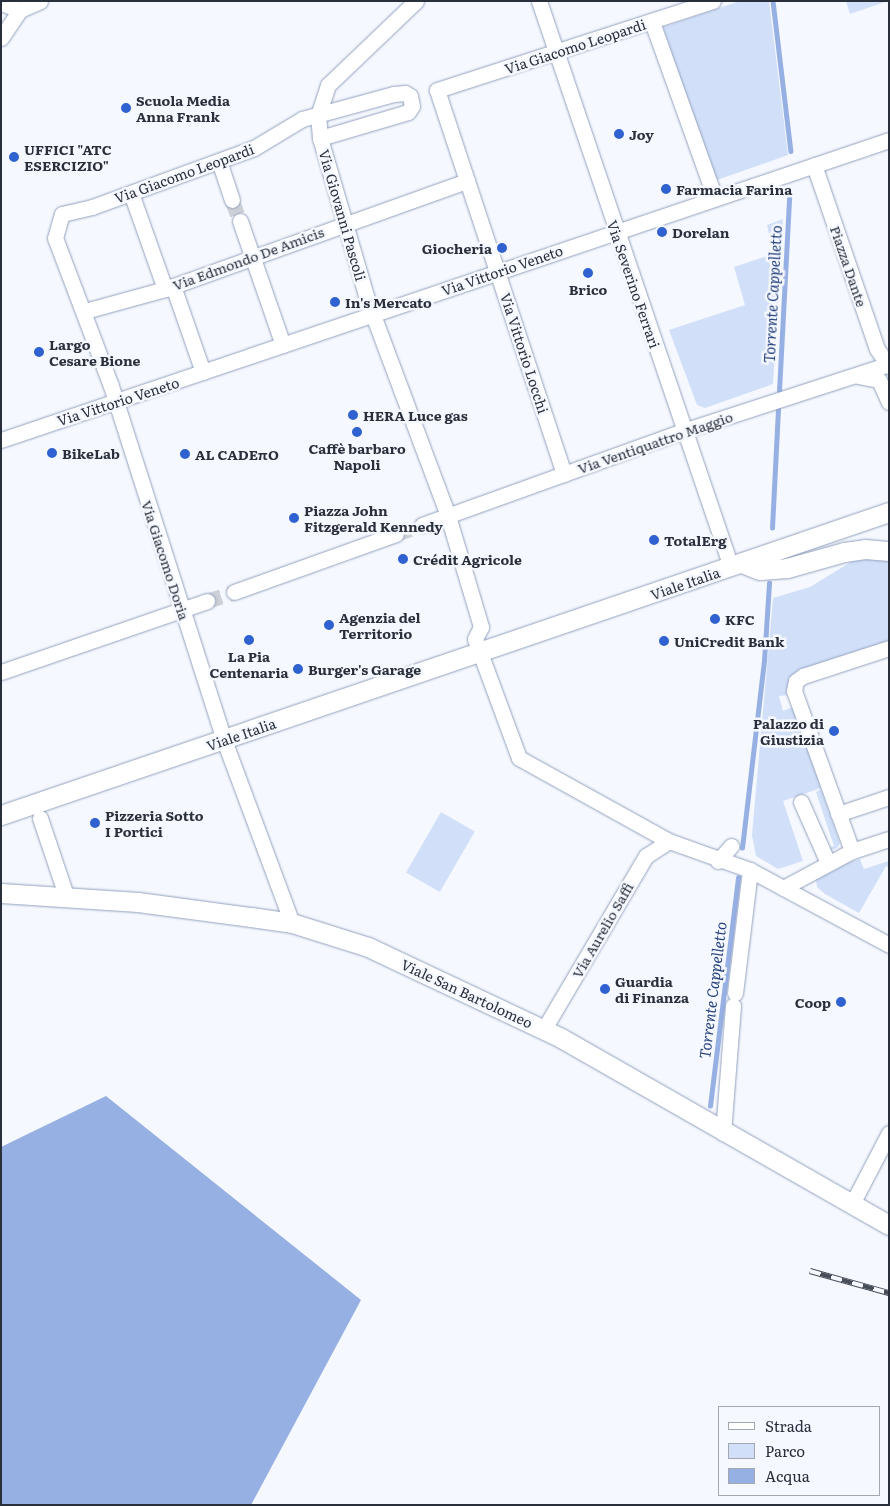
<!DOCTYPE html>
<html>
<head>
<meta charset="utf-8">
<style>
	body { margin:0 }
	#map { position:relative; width:890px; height:1506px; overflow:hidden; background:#f5f8fe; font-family:Literata,serif }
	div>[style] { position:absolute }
	.green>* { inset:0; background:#d1dff9; transform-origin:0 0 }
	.water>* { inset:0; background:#97b0e3 }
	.stream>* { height:4.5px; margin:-2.25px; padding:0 2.25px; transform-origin:2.25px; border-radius:2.25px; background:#97b0e3 }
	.minor-tunnel>* { height:15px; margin-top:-7.5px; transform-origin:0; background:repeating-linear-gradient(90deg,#ccd0d7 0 15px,transparent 0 23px) }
	.roads { filter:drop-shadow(0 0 1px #92a1be) drop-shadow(0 0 1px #92a1be) }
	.minor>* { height:15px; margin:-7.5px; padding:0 7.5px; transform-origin:7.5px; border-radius:7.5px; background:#fff }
	.major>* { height:19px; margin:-9.5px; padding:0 9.5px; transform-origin:9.5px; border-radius:9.5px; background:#fff }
	.rail>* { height:5.5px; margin-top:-2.75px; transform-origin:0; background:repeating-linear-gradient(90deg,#f5f8fe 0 11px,#474d58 0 22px); box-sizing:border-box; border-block:1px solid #474d58 }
	.dots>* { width:14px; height:14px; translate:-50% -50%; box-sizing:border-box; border:2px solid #f5f8fe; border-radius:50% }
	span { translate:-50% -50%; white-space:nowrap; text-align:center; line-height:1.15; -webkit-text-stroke:5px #f5f8fe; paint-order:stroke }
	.street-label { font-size:14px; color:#292f3b }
	.poi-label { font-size:14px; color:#292f3b; font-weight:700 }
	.left { translate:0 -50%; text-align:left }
	.right { translate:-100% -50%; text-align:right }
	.water-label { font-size:15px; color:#27437f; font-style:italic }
	.frame { position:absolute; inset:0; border:2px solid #292f3b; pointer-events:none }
	.legend { position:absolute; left:718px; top:1406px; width:162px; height:90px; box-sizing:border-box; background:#f5f8fe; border:1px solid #a3a8b0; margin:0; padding:6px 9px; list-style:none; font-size:15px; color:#292f3b }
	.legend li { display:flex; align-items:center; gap:10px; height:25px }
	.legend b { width:25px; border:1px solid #a3a8b0 }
</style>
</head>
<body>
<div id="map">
	<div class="green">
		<div style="clip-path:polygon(740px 1px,769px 1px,788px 155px,714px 181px,663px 27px)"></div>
		<div style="clip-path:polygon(846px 1px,888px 1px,850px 14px)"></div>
		<div style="clip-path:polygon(783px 219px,773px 384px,705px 408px,697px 405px,669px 330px,745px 305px,734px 267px,773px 254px,767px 225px)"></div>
		<div style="clip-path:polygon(878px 556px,889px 561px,889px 642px,801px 672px,788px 695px,779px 696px,783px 711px,793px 707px,821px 788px,783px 801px,803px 861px,778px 869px,756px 856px,752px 835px,773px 598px,810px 587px,854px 560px)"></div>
		<div style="clip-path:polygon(821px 789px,840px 843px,837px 848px,825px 852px,824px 850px,834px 846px,816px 792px)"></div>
		<div style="left:441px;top:812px;width:39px;height:70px;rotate:30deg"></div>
		<div style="clip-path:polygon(860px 859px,864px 869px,889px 861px,889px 868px,886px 866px,859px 913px,825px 894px,817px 887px,816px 879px,825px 870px)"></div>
	</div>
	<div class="water">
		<div style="clip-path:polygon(106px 1096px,361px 1300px,251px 1505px,1px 1505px,1px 1147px)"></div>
	</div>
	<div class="stream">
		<div style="left:773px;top:1px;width:151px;rotate:83.2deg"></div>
		<div style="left:779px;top:391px;width:193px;rotate:-87deg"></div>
		<div style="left:772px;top:528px;width:119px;rotate:-87.1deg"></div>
		<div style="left:742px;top:848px;width:188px;rotate:-83.3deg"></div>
		<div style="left:764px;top:661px;width:78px;rotate:-86.3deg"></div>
		<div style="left:710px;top:1106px;width:230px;rotate:-83deg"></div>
	</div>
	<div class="minor-tunnel">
		<div style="left:232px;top:200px;width:22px;rotate:69deg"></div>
		<div style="left:396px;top:534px;width:28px;rotate:-19deg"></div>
		<div style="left:207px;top:601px;width:28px;rotate:-18deg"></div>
	</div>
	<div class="roads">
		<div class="minor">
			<div style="left:416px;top:1px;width:122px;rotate:136.3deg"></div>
			<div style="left:328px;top:85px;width:32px;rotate:108deg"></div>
			<div style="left:318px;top:115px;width:23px;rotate:85deg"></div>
			<div style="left:320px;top:138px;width:168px;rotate:73.7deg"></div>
			<div style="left:367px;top:299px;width:232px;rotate:69.5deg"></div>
			<div style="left:448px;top:516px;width:116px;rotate:73.4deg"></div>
			<div style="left:481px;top:627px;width:13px;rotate:117deg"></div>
			<div style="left:475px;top:639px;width:127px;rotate:69.7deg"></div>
			<div style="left:519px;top:758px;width:171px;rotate:29deg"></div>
			<div style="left:669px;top:841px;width:86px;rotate:19.7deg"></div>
			<div style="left:750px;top:870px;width:158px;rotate:28.3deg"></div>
			<div style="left:539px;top:1px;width:598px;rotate:71.26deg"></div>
			<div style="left:1px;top:3px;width:20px;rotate:20deg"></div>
			<div style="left:20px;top:10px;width:22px;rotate:-24deg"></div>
			<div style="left:652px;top:22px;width:187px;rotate:70.3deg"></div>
			<div style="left:1px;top:38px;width:34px;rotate:-56deg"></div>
			<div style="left:219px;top:161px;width:41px;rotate:71.6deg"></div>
			<div style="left:814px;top:165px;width:194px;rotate:71.1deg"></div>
			<div style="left:877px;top:349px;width:21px;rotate:55deg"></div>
			<div style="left:131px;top:193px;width:102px;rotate:70.5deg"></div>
			<div style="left:240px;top:221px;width:131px;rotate:70.9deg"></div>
			<div style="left:173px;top:286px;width:91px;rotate:70.8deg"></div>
			<div style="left:85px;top:311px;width:83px;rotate:-15.4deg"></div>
			<div style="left:165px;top:289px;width:321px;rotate:-19.7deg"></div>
			<div style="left:858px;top:376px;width:21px;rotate:11deg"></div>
			<div style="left:879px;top:380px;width:24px;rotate:66deg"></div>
			<div style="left:1px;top:440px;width:937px;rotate:-18.67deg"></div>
			<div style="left:564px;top:474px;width:404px;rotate:-108.3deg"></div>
			<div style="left:437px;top:90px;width:290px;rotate:-17.9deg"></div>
			<div style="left:422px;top:525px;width:281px;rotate:-19.8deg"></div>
			<div style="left:686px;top:430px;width:213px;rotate:-18deg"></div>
			<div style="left:234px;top:592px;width:172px;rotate:-19.7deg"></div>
			<div style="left:1px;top:672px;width:218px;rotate:-19deg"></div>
			<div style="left:801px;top:802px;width:67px;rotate:66.1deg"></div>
			<div style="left:838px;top:814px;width:54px;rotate:-18.4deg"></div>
			<div style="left:40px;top:818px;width:84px;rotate:71.4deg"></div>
			<div style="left:852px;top:851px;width:170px;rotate:-109.9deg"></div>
			<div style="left:794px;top:691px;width:10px;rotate:-79deg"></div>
			<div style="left:796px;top:681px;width:9px;rotate:-36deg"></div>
			<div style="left:803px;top:676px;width:90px;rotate:-18deg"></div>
			<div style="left:718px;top:861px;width:20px;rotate:-49deg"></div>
			<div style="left:783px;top:888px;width:78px;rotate:-28.2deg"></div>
			<div style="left:852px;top:851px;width:39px;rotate:-18deg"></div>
			<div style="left:292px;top:923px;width:195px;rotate:-110.4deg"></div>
			<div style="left:224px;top:740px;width:372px;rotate:-107.7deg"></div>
			<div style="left:111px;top:386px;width:158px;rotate:-110.7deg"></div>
			<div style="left:55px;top:238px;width:25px;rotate:-74deg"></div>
			<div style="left:62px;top:214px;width:31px;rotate:-13deg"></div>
			<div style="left:92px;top:207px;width:172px;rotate:-20deg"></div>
			<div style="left:254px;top:148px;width:56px;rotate:-31.1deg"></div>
			<div style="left:302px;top:119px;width:95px;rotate:-15.2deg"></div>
			<div style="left:394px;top:94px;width:11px;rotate:-5deg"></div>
			<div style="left:405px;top:93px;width:6px;rotate:31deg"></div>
			<div style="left:410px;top:96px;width:10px;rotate:79deg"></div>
			<div style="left:412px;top:106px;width:7px;rotate:124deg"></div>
			<div style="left:408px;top:112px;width:92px;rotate:163.5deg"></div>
			<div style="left:735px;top:993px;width:124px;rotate:-83deg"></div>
			<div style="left:544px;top:1029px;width:201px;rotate:-59.5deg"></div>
			<div style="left:646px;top:856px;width:27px;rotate:-33deg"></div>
			<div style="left:723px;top:1133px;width:128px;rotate:-85.5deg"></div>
			<div style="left:852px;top:1204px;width:80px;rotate:-62.5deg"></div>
		</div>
		<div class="major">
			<div style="left:744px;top:564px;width:17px;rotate:21deg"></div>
			<div style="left:760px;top:570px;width:27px;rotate:-4deg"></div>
			<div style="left:787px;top:568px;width:59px;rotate:-15.7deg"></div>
			<div style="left:844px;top:552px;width:21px;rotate:-8deg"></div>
			<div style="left:865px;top:549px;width:24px;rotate:5deg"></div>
			<div style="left:1px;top:815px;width:938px;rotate:-18.84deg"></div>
			<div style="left:1px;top:893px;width:137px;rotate:3.8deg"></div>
			<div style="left:138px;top:902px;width:114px;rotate:7.6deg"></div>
			<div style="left:251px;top:917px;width:41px;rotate:8.3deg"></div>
			<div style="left:292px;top:923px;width:80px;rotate:17.5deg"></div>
			<div style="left:368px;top:947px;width:213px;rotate:25.2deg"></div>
			<div style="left:561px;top:1038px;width:378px;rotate:29.7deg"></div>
		</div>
	</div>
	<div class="rail">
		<div style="left:810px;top:1271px;width:82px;rotate:15.6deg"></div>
	</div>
	<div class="dots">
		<div style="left:126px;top:108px;background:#3061d0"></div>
		<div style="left:619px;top:134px;background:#3061d0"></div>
		<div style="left:14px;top:157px;background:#3061d0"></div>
		<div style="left:666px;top:189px;background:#3061d0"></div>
		<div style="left:662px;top:232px;background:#3061d0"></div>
		<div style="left:502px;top:248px;background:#3061d0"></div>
		<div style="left:588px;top:273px;background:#3061d0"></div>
		<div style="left:335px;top:302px;background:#3061d0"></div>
		<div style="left:39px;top:352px;background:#3061d0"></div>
		<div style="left:353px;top:415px;background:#3061d0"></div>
		<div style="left:357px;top:432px;background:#3061d0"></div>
		<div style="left:52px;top:453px;background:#3061d0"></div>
		<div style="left:185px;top:454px;background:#3061d0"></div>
		<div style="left:294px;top:518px;background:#3061d0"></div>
		<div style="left:654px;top:540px;background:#3061d0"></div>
		<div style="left:403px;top:559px;background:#3061d0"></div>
		<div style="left:715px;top:619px;background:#3061d0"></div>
		<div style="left:329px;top:625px;background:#3061d0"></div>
		<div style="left:249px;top:640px;background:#3061d0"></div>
		<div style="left:664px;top:641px;background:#3061d0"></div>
		<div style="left:298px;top:669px;background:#3061d0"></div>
		<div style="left:834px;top:731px;background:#3061d0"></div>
		<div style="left:95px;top:823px;background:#3061d0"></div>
		<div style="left:605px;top:989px;background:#3061d0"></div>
		<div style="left:841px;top:1002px;background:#3061d0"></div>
	</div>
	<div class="street-label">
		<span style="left:575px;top:46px;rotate:-18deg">Via Giacomo Leopardi</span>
		<span style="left:184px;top:173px;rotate:-20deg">Via Giacomo Leopardi</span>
		<span style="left:343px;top:215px;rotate:74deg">Via Giovanni Pascoli</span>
		<span style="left:248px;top:258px;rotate:-20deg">Via Edmondo De Amicis</span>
		<span style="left:849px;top:266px;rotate:71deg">Piazza Dante</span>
		<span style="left:502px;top:270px;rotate:-19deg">Via Vittorio Veneto</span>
		<span style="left:634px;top:284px;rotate:71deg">Via Severino Ferrari</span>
		<span style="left:525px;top:353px;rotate:72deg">Via Vittorio Locchi</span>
		<span style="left:118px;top:401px;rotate:-18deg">Via Vittorio Veneto</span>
		<span style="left:655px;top:442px;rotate:-19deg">Via Ventiquattro Maggio</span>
		<span style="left:166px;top:560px;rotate:72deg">Via Giacomo Doria</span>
		<span style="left:685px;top:583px;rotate:-19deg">Viale Italia</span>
		<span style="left:241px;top:734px;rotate:-19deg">Viale Italia</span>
		<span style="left:602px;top:930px;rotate:-60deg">Via Aurelio Saffi</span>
		<span style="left:467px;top:993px;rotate:25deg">Viale San Bartolomeo</span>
	</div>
	<div class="poi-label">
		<span class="left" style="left:136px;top:108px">Scuola Media<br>Anna Frank</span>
		<span class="left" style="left:629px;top:134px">Joy</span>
		<span class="left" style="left:24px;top:157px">UFFICI "ATC<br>ESERCIZIO"</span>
		<span class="left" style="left:676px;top:189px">Farmacia Farina</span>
		<span class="left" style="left:672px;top:232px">Dorelan</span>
		<span class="right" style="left:492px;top:248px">Giocheria</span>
		<span style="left:588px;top:289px">Brico</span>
		<span class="left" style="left:345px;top:302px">In's Mercato</span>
		<span class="left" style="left:49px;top:352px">Largo<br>Cesare Bione</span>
		<span class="left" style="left:363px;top:415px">HERA Luce gas</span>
		<span style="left:357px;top:456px">Caffè barbaro<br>Napoli</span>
		<span class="left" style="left:62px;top:453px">BikeLab</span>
		<span class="left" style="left:195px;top:454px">AL CADEπO</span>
		<span class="left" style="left:304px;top:518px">Piazza John<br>Fitzgerald Kennedy</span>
		<span class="left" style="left:664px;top:540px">TotalErg</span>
		<span class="left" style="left:413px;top:559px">Crédit Agricole</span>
		<span class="left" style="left:339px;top:625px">Agenzia del<br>Territorio</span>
		<span class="left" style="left:725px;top:619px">KFC</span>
		<span class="left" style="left:674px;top:641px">UniCredit Bank</span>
		<span style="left:249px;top:664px">La Pia<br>Centenaria</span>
		<span class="left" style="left:308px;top:669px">Burger's Garage</span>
		<span class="right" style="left:824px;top:731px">Palazzo di<br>Giustizia</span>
		<span class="left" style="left:105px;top:823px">Pizzeria Sotto<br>I Portici</span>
		<span class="left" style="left:615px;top:989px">Guardia<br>di Finanza</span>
		<span class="right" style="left:831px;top:1002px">Coop</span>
	</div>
	<div class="water-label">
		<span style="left:772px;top:294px;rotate:-87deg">Torrente Cappelletto</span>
		<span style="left:712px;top:990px;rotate:-83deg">Torrente Cappelletto</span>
	</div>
	<div class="frame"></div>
	<ul class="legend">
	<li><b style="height:6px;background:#fff"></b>Strada</li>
	<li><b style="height:14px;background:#d1dff9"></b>Parco</li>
	<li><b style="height:14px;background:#97b0e3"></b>Acqua</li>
	</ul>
</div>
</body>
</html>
